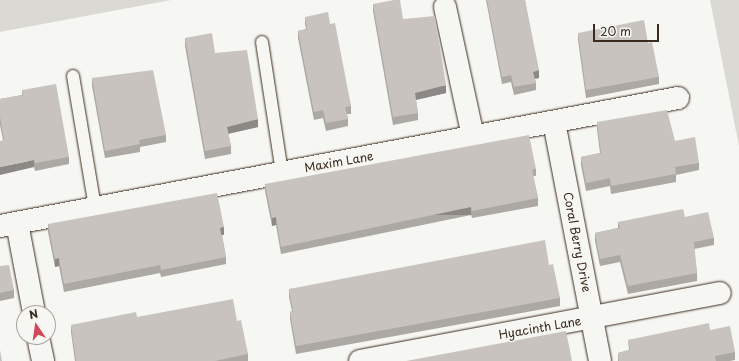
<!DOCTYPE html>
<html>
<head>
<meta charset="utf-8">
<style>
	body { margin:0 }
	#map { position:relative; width:739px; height:361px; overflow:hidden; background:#f6f6f2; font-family:"Playpen Sans",sans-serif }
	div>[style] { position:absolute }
	.green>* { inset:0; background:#dad9d3 }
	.roads { filter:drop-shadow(0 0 1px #3b2a1e) drop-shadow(0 0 1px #3b2a1e) }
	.lane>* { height:12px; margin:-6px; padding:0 6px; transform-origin:6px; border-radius:6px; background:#f6f6f2 }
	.street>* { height:22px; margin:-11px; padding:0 11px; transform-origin:11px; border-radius:11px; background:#f6f6f2 }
	.wall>* { inset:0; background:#aca8a3 }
	.shaded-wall>* { inset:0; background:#8c8885; transform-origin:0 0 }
	.building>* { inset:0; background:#c8c3be }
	span { translate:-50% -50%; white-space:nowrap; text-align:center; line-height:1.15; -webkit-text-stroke:3px #f6f6f2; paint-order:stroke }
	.street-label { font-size:12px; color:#3b2a1e }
	.north { position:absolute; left:16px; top:305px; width:40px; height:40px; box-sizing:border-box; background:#f6f6f2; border:1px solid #aba49d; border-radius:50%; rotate:347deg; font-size:11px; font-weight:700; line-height:16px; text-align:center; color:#3b2a1e }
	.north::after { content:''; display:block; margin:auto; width:14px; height:18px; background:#d1495b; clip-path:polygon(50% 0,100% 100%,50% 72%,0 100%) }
	.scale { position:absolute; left:593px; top:24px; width:66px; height:18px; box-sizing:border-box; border:2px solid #3b2a1e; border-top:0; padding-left:5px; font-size:12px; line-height:14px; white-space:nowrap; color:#3b2a1e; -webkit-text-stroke:3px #f6f6f2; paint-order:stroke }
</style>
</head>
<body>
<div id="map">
	<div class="green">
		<div style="clip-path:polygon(0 0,171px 0,0 32px)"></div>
		<div style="clip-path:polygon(710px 0,739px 0,739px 146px)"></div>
	</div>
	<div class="roads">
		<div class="lane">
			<div style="left:262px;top:42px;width:132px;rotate:81.3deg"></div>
			<div style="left:73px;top:76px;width:133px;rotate:80.5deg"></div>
		</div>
		<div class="street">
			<div style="left:445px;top:7px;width:133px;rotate:77.8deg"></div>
			<div style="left:554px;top:122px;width:243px;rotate:79.1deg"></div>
			<div style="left:17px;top:223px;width:92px;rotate:79.3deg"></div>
			<div style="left:0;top:226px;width:690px;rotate:-10.69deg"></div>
			<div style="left:38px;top:337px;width:25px;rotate:78deg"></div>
			<div style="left:360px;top:361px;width:366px;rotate:-10.7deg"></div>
		</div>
	</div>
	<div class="wall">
		<div style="clip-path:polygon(486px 0,525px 0,539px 78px,535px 79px,536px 83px,536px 90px,514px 95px,511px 82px,502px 84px)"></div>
		<div style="clip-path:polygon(373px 4px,403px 19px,446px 93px,416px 100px,418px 113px,418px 120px,393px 125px,373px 11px)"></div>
		<div style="clip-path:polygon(305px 17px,330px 24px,351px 106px,351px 114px,347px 114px,348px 119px,348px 126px,326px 131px,323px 118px,314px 120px,298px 38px,298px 31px,306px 29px,305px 24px)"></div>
		<div style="clip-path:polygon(578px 33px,648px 43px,659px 77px,659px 84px,586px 98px,578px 40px)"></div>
		<div style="clip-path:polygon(185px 38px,215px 53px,258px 127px,228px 134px,231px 146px,231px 154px,205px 159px,185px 46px)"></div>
		<div style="clip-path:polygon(92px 78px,166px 135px,166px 142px,140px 147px,140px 152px,105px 158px,92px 86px)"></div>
		<div style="clip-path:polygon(22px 90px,69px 157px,69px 164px,35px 171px,34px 167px,3px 140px,0 125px,0 99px,22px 95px)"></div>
		<div style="clip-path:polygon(597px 122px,675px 141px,699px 163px,699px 170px,676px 175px,676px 182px,611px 194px,610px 186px,586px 191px,581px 165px,581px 157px,600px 153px,597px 129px)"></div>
		<div style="clip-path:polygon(536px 169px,536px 176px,533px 176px,538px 198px,538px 206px,472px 218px,471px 215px,281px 254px,276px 225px,272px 226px,265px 191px,265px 184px)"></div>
		<div style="clip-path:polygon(685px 217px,714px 238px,714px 245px,694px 249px,697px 273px,697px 281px,628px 294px,620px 262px,600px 266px,595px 241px,595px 233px,618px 228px,618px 222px)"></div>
		<div style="clip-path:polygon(48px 224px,224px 235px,222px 235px,226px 257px,226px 264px,161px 277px,160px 273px,64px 292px,59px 266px,55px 267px,48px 232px)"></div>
		<div style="clip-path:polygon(549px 265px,560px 298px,560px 306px,296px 354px,290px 319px,290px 312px,292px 311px,289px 297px,289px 289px)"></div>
		<div style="clip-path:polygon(0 266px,14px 290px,14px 298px,0 301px)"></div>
		<div style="clip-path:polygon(137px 317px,237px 321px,248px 354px,248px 361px,75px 361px,71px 332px,71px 325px)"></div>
		<div style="clip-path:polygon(710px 330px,735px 352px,735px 360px,730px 361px,618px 361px,618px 353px,629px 350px,628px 340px)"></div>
	</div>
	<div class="shaded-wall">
		<div style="clip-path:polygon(539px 70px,539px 78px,533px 79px,533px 72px)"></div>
		<div style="clip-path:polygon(446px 85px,446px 93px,415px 100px,415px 93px)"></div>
		<div style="clip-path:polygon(258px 119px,258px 127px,227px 134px,227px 127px)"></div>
		<div style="clip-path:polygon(34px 160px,34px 167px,0 175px,0 167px)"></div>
		<div style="left:471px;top:207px;width:8px;height:194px;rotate:90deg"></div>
		<div style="clip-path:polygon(276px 217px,276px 225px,272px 226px,272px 218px)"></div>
		<div style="left:224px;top:227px;width:8px;height:4px;rotate:90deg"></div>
		<div style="clip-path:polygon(59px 258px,59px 266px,55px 267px,55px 259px)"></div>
	</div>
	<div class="building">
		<div style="clip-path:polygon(394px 0,400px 0,403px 19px,435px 16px,446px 85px,415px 93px,418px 113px,393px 117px,373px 4px)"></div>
		<div style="clip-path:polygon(487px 0,525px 0,539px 70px,533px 72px,536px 83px,514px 87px,511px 75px,502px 77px)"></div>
		<div style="clip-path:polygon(328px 12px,330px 24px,335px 23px,351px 106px,345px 107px,348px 119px,326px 123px,323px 110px,314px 112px,298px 31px,307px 29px,305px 17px)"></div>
		<div style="clip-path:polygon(644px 20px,648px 43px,652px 42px,659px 77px,586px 90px,578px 33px)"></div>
		<div style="clip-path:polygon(212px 33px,215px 53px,247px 50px,258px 119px,227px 127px,231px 146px,205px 151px,185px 38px)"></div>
		<div style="clip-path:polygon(153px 70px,166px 135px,139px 140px,140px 144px,105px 151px,92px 78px)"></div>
		<div style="clip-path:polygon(56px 84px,69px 157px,35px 163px,34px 160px,0 167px,0 141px,4px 140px,0 117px,0 99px,23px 95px,22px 90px)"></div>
		<div style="clip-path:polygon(667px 110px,675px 141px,695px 137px,699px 163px,675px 167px,676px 174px,611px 186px,610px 178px,586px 183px,581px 157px,601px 153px,597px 122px)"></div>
		<div style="clip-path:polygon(529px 135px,536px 169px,532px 169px,538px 198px,472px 211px,471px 207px,281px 247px,276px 217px,272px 218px,265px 184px)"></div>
		<div style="clip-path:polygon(217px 193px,224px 227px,220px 228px,226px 257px,161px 270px,160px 265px,64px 284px,59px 258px,55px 259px,48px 224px)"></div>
		<div style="clip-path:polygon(683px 209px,685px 217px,708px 212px,714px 238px,694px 242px,697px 273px,628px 286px,620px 255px,600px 259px,595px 233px,620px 228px,618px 222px)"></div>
		<div style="clip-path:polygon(545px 240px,549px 265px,553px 264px,560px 298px,296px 346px,290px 312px,293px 311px,289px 289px)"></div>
		<div style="clip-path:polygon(9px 265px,14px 290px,0 293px,0 266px)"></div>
		<div style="clip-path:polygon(233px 299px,237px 321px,241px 320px,248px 354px,215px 361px,76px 361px,71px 325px,136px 312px,137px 317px)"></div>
		<div style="clip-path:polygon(709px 323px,710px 330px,730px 326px,735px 352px,715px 356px,716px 361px,619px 361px,618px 353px,630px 350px,628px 340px)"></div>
		<div style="clip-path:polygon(566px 331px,572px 361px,406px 361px)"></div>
		<div style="clip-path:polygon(0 350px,2px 361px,0 361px)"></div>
	</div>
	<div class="street-label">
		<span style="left:339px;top:162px;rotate:-10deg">Maxim Lane</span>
		<span style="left:577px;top:242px;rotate:79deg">Coral Berry Drive</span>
		<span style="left:540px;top:328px;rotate:-10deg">Hyacinth Lane</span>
	</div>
	<div class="north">N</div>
	<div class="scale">20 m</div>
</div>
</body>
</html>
